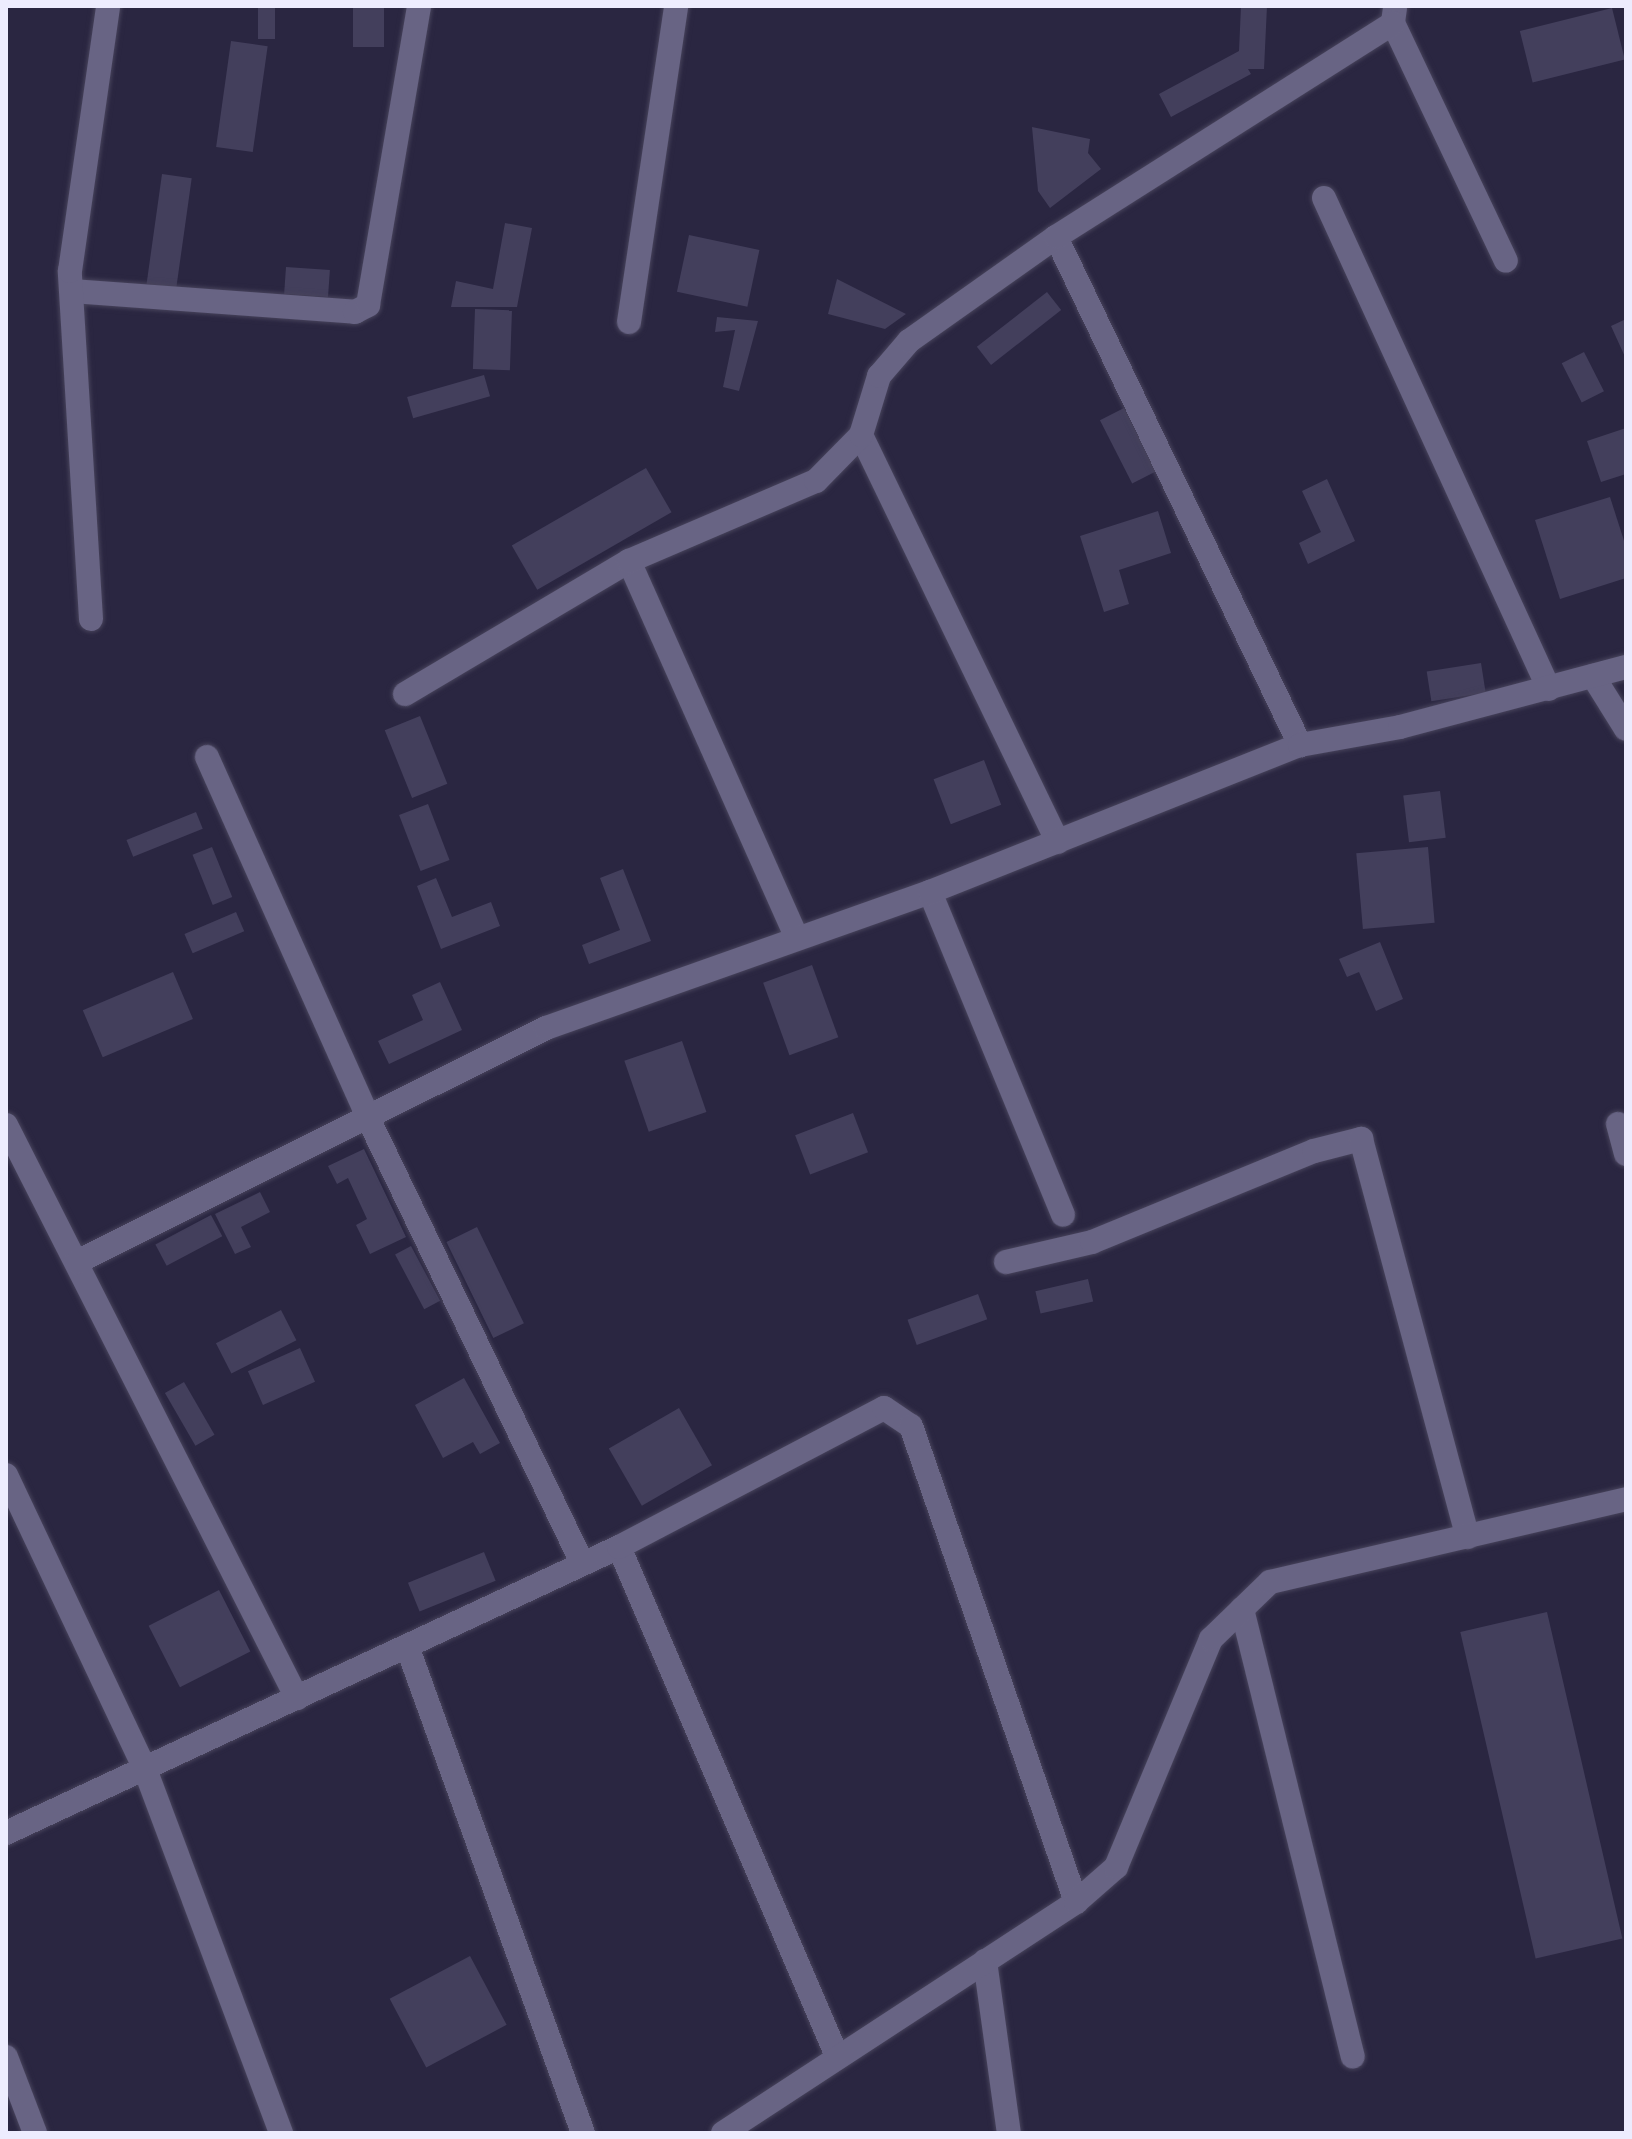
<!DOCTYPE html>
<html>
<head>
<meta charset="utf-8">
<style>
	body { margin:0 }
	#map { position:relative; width:1632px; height:2139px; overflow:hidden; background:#2a2641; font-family:"Noto Serif",serif }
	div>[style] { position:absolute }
	.building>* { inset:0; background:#433f5c; transform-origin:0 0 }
	.roads { filter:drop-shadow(0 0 2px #47435b) drop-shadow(0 0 2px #47435b) }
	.street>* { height:24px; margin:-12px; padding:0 12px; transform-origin:12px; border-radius:12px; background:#686484 }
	span { translate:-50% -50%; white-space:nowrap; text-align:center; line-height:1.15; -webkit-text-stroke:6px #201c36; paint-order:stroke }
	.frame { position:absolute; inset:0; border:8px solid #edecfe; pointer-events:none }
</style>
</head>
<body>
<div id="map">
	<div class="building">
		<div style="left:258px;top:6px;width:17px;height:33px"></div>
		<div style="left:353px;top:6px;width:31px;height:41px"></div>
		<div style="clip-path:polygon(1241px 6px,1267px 6px,1264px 69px,1248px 69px,1251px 74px,1171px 117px,1159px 94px,1239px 51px)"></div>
		<div style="left:1612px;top:8px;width:53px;height:95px;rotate:76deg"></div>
		<div style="left:231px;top:41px;width:37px;height:107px;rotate:8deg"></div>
		<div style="clip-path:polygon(1032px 127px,1090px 139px,1088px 153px,1101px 169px,1050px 208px,1038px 191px)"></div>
		<div style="left:162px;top:174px;width:30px;height:111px;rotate:8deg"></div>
		<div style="clip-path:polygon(505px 223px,532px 228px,517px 307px,451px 307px,456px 281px,493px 289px)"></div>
		<div style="left:689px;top:235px;width:72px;height:58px;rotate:12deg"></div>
		<div style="left:286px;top:267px;width:44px;height:27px;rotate:4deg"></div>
		<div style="clip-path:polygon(837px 279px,906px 314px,885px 329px,828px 314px)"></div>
		<div style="left:1047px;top:292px;width:23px;height:89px;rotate:52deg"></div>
		<div style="left:475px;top:309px;width:37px;height:60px;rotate:2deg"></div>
		<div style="clip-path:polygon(717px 317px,758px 321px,739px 391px,723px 387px,735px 330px,715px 332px)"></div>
		<div style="clip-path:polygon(1626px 319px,1626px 359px,1611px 326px)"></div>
		<div style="left:1584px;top:352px;width:44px;height:25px;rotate:63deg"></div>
		<div style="left:484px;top:375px;width:22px;height:80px;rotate:74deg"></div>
		<div style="left:1124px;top:408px;width:71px;height:27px;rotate:63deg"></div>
		<div style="clip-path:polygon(1626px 428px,1626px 474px,1601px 482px,1587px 441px)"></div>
		<div style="left:646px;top:468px;width:51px;height:155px;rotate:60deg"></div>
		<div style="clip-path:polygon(1327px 479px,1355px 541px,1308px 564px,1299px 543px,1321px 532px,1302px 491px)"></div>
		<div style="clip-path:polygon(1610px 497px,1626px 547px,1626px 578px,1560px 599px,1535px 520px)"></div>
		<div style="clip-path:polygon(1158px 511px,1171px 553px,1119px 570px,1129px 604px,1104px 612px,1080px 536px)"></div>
		<div style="left:1481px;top:663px;width:30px;height:55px;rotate:81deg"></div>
		<div style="left:420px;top:716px;width:73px;height:38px;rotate:68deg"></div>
		<div style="left:984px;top:760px;width:48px;height:54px;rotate:69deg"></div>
		<div style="left:1440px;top:791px;width:47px;height:37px;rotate:83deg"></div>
		<div style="left:428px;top:804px;width:60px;height:31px;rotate:69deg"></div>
		<div style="left:196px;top:812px;width:18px;height:75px;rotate:68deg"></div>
		<div style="left:212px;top:847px;width:54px;height:21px;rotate:68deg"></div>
		<div style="left:1428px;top:847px;width:76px;height:72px;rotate:85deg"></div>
		<div style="clip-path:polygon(623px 869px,651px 941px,589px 964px,582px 945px,620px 930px,600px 878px)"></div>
		<div style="clip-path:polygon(436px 878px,452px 917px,491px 902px,500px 926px,441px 949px,417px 886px)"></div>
		<div style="left:236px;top:912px;width:21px;height:56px;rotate:67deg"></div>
		<div style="clip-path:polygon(1380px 942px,1403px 999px,1376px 1011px,1359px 972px,1347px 977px,1339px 959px)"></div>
		<div style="left:812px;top:965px;width:77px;height:52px;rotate:70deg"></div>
		<div style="left:173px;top:972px;width:51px;height:98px;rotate:67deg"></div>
		<div style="clip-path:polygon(440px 982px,462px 1030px,389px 1064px,378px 1041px,423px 1020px,412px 995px)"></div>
		<div style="left:682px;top:1041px;width:75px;height:61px;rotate:71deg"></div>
		<div style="left:853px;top:1113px;width:42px;height:62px;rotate:69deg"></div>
		<div style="clip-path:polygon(364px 1149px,406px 1237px,370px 1254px,356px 1225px,367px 1219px,348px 1178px,337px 1184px,328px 1166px)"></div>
		<div style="clip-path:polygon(260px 1192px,270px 1212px,241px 1227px,251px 1247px,235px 1254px,215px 1214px)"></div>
		<div style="left:211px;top:1215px;width:24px;height:63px;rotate:62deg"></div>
		<div style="left:477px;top:1227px;width:107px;height:34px;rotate:64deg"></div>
		<div style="left:411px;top:1246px;width:62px;height:18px;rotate:62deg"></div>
		<div style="left:1088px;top:1279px;width:23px;height:54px;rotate:77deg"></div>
		<div style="left:978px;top:1294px;width:27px;height:75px;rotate:70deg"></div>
		<div style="left:281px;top:1310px;width:34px;height:73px;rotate:63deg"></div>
		<div style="left:300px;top:1348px;width:37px;height:57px;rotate:66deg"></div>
		<div style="clip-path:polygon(464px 1378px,500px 1443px,480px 1454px,473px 1442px,443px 1458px,415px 1405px)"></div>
		<div style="left:184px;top:1382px;width:61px;height:22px;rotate:60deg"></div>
		<div style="left:679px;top:1408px;width:66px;height:81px;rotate:60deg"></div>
		<div style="left:484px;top:1552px;width:31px;height:82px;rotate:68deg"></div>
		<div style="left:219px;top:1590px;width:69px;height:79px;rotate:63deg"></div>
		<div style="left:1547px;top:1612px;width:335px;height:89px;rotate:77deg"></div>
		<div style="left:470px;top:1956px;width:78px;height:91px;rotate:62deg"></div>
	</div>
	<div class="roads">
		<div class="street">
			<div style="left:1395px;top:8px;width:15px;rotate:98deg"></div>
			<div style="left:1393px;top:23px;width:263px;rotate:64.6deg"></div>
			<div style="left:1324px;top:198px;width:540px;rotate:65.38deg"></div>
			<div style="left:1056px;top:237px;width:564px;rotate:64.34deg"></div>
			<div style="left:72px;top:291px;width:284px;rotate:4.2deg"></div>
			<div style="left:355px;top:312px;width:15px;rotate:-28deg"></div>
			<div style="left:368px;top:305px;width:303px;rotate:-80.3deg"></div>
			<div style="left:629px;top:322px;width:319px;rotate:-81.5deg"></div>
			<div style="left:861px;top:435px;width:452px;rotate:64.2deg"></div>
			<div style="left:629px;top:561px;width:411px;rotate:66deg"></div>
			<div style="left:91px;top:619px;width:349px;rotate:-93.5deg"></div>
			<div style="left:70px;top:271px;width:268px;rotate:-81.8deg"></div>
			<div style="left:1593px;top:676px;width:62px;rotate:58.1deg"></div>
			<div style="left:405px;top:694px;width:261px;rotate:-30.7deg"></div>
			<div style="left:629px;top:561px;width:203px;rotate:-23.2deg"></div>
			<div style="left:816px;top:481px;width:64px;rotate:-45.6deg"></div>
			<div style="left:861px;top:435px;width:62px;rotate:-73deg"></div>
			<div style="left:879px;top:376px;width:46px;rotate:-49.4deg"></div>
			<div style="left:909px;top:341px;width:180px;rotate:-35.3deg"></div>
			<div style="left:1056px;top:237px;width:399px;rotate:-32.4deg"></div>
			<div style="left:207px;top:757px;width:398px;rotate:65.9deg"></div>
			<div style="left:369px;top:1120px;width:492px;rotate:64.3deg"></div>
			<div style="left:930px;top:892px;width:349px;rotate:67.6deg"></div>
			<div style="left:1618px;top:1124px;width:31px;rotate:75deg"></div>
			<div style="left:6px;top:1125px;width:643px;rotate:63.08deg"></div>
			<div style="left:77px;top:1262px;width:524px;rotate:-26.52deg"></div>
			<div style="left:546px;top:1028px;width:407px;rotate:-19.5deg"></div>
			<div style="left:930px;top:892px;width:398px;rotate:-21.7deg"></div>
			<div style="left:1300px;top:745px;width:102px;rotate:-10.2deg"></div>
			<div style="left:1400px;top:727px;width:234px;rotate:-14.9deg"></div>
			<div style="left:1006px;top:1262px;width:88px;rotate:-13.1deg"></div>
			<div style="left:1092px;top:1242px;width:240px;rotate:-22.3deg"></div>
			<div style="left:1314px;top:1151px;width:49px;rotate:-14.3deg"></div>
			<div style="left:1361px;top:1139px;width:412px;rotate:75deg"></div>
			<div style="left:6px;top:1475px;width:325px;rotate:64.7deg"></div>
			<div style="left:145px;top:1769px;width:389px;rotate:69.5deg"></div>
			<div style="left:619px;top:1547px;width:554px;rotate:66.81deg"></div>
			<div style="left:1242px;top:1609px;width:461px;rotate:76.1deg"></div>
			<div style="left:407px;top:1646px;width:518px;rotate:70.13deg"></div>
			<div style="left:6px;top:1833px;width:676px;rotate:-25.01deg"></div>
			<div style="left:619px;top:1547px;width:299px;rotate:-27.7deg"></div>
			<div style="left:884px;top:1408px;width:32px;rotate:34deg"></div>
			<div style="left:911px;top:1426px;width:504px;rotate:70.88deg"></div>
			<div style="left:985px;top:1961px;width:174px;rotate:82.1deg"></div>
			<div style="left:6px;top:2057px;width:81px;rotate:69.1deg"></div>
			<div style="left:723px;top:2133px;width:422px;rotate:-33.2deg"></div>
			<div style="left:1076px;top:1902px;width:53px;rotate:-41.2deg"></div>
			<div style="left:1116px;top:1867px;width:247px;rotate:-67.4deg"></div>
			<div style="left:1211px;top:1639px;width:82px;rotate:-44deg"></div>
			<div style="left:1270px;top:1582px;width:366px;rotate:-13.1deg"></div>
		</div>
	</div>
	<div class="frame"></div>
</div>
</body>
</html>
